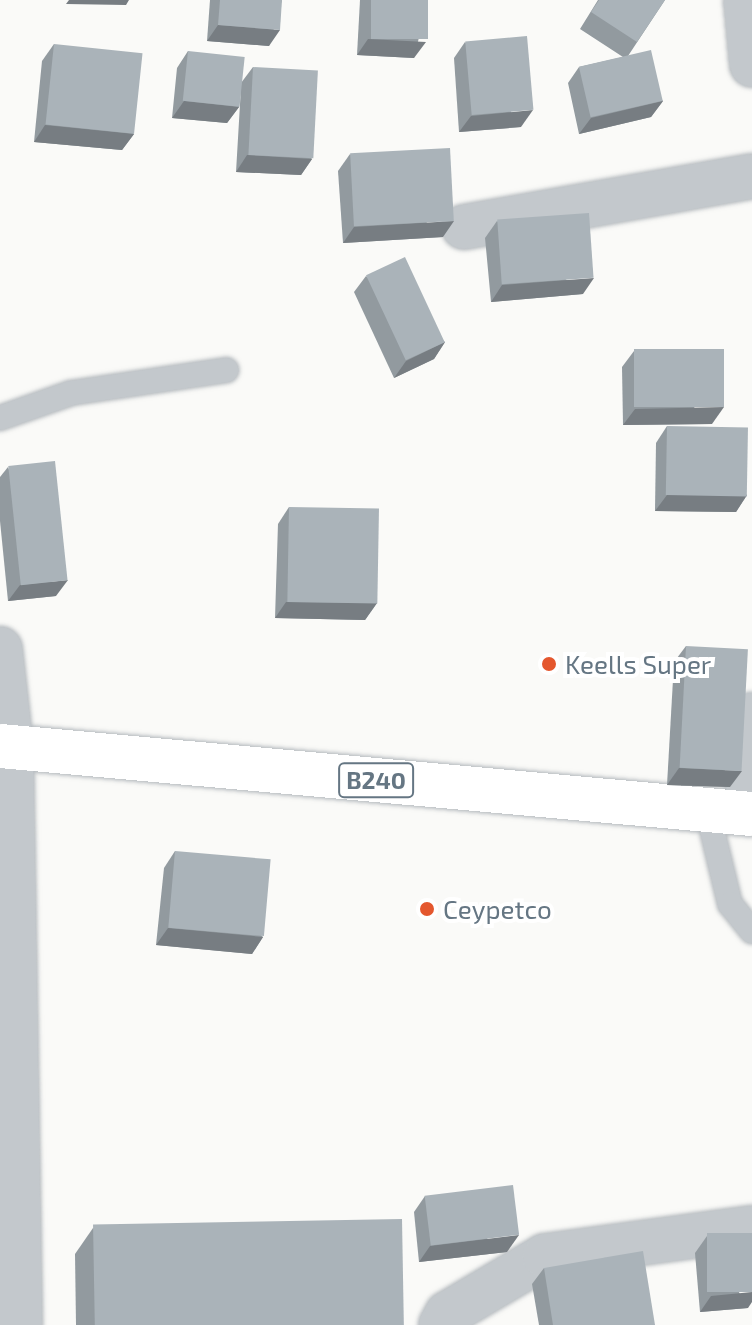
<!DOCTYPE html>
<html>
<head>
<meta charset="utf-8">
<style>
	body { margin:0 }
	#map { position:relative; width:752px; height:1325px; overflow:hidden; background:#fafaf8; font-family:"Exo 2",sans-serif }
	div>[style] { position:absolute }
	.roads { filter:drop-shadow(0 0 2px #b5babe) drop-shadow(0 0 2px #b5babe) }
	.service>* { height:24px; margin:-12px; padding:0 12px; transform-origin:12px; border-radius:12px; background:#c3c8cc }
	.minor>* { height:44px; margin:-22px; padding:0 22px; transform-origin:22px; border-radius:22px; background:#c3c8cc }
	.primary>* { height:44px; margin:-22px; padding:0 22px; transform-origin:22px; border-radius:22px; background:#fff }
	.wall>* { inset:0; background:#929a9f }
	.shaded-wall>* { inset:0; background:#777d82 }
	.building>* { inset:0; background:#aab3b9; transform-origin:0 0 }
	.dots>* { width:22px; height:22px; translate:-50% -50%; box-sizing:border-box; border:4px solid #fff; border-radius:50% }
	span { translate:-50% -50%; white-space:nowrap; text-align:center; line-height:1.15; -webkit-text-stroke:8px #fff; paint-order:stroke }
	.shield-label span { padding:2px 6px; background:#fff; border:2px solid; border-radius:6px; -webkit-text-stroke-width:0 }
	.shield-label { font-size:24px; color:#657683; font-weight:700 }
	.poi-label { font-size:26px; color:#657683 }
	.left { translate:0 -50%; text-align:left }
</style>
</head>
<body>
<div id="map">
	<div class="roads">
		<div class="service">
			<div style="left:0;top:418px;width:75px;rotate:-19.4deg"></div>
			<div style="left:71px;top:393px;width:157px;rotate:-8.4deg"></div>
			<div style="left:707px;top:809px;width:98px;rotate:76.4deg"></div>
			<div style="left:730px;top:904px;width:35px;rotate:51deg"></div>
		</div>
		<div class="minor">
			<div style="left:746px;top:0;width:65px;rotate:84.7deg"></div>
			<div style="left:464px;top:227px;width:292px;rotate:-10deg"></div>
			<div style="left:0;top:649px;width:99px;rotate:83.6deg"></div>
			<div style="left:11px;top:747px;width:578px;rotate:89.11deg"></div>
			<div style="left:747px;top:813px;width:98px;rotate:-87.1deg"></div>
			<div style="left:441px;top:1325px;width:13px;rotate:-61deg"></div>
			<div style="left:447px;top:1314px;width:114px;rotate:-30.6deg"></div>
			<div style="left:545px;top:1256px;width:209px;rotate:-7.7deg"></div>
		</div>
		<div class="primary">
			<div style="left:0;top:746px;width:755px;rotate:5.17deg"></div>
		</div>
	</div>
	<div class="wall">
		<div style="clip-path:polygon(210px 0,282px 0,269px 46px,207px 41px)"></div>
		<div style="clip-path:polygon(360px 0,428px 0,414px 58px,357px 55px)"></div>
		<div style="clip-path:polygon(598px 0,665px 0,628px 56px,663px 101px,651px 117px,579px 134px,568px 83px,579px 67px,623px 57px,580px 29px)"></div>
		<div style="clip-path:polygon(465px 42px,521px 127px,459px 132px,454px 58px)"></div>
		<div style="clip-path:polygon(54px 44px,134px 134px,122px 150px,34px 142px,42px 61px)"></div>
		<div style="clip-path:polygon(188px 51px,241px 83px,253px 67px,312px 159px,301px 175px,236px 172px,241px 87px,239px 107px,227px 123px,172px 118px,177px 68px)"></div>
		<div style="clip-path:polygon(350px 154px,443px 237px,343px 243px,338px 171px)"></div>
		<div style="clip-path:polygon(497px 221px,583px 294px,491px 302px,485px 238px)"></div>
		<div style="clip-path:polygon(366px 276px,445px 342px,434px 359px,394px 378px,354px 292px)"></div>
		<div style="clip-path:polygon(634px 351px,712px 424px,623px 425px,622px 367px)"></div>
		<div style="clip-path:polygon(667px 426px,747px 495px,736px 512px,655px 511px,656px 443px)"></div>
		<div style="clip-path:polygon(8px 467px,56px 596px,8px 601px,0 521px,0 477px)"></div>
		<div style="clip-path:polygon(289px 507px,377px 603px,365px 620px,275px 618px,278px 524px)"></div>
		<div style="clip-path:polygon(686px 646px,730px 787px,667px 785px,674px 662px)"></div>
		<div style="clip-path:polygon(175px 851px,263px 937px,252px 954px,156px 945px,164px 868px)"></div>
		<div style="clip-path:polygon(425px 1196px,507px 1252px,419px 1262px,414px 1212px)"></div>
		<div style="clip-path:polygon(93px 1228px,404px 1325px,76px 1325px,75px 1254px)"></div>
		<div style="clip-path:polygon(707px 1236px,748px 1308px,700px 1312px,695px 1253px)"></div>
		<div style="clip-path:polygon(544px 1268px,655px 1325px,539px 1325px,532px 1284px)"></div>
	</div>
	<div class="shaded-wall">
		<div style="clip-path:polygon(69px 0,129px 0,126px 5px,66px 4px)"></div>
		<div style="clip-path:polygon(218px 25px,280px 30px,269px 46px,207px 41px)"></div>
		<div style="clip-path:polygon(368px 39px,426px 42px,414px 58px,357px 55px)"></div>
		<div style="clip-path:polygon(184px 101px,239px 107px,227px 123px,172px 118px)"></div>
		<div style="clip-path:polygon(663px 101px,651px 117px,579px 134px,591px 118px)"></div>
		<div style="clip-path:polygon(533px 110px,521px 127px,459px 132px,471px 116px)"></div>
		<div style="clip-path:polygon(45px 125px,134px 134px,122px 150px,34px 142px)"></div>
		<div style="clip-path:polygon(247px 155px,312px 159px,301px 175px,236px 172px)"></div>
		<div style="clip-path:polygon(454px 221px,443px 237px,343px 243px,354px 227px)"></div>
		<div style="clip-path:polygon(594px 278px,583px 294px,491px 302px,502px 285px)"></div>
		<div style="clip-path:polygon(445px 342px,434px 359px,394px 378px,406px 361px)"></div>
		<div style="clip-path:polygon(724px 407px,712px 424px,623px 425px,635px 409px)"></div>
		<div style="clip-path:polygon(667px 495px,747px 495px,736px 512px,655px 511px)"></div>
		<div style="clip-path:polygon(68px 580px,56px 596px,8px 601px,20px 585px)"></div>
		<div style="clip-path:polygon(286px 602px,377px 603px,365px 620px,275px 618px)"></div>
		<div style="clip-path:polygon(679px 768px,742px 771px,730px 787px,667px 785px)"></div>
		<div style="clip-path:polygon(168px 928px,263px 937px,252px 954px,156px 945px)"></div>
		<div style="clip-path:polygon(519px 1235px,507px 1252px,419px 1262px,430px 1246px)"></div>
		<div style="clip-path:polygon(752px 1292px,752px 1302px,748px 1308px,700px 1312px,711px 1296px)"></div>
	</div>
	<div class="building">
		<div style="clip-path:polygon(220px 0,282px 0,280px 30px,218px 25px)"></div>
		<div style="left:371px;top:0;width:57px;height:39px"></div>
		<div style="clip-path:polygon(599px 0,665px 0,637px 42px,591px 12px)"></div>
		<div style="left:527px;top:36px;width:74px;height:62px;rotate:85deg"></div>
		<div style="left:54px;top:44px;width:89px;height:81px;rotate:6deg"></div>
		<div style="left:651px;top:50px;width:52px;height:74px;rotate:77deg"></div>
		<div style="left:188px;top:51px;width:57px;height:50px;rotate:6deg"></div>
		<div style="left:253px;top:67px;width:65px;height:88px;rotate:3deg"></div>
		<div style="left:450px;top:148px;width:73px;height:100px;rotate:87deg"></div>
		<div style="left:589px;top:213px;width:65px;height:92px;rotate:86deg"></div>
		<div style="left:405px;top:257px;width:94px;height:43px;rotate:65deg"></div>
		<div style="left:724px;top:349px;width:58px;height:90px;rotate:90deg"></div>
		<div style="left:667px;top:426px;width:81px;height:69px;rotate:1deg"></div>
		<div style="left:55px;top:461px;width:120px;height:47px;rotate:84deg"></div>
		<div style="left:289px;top:507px;width:90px;height:95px;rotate:1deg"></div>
		<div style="left:686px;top:646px;width:62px;height:122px;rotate:3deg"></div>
		<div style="left:175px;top:851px;width:96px;height:77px;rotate:5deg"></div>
		<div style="left:513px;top:1185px;width:50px;height:89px;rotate:83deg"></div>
		<div style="left:402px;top:1219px;width:106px;height:309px;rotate:89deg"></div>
		<div style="left:752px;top:1233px;width:59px;height:45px;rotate:90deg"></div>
		<div style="clip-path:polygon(643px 1251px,655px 1325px,553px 1325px,544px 1268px)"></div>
	</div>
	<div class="dots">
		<div style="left:549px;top:664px;background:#e4572e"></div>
		<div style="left:427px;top:909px;background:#e4572e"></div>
	</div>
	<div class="shield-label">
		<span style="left:376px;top:780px">B240</span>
	</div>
	<div class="poi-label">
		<span class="left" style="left:565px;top:664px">Keells Super</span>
		<span class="left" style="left:443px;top:909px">Ceypetco</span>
	</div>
</div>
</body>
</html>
